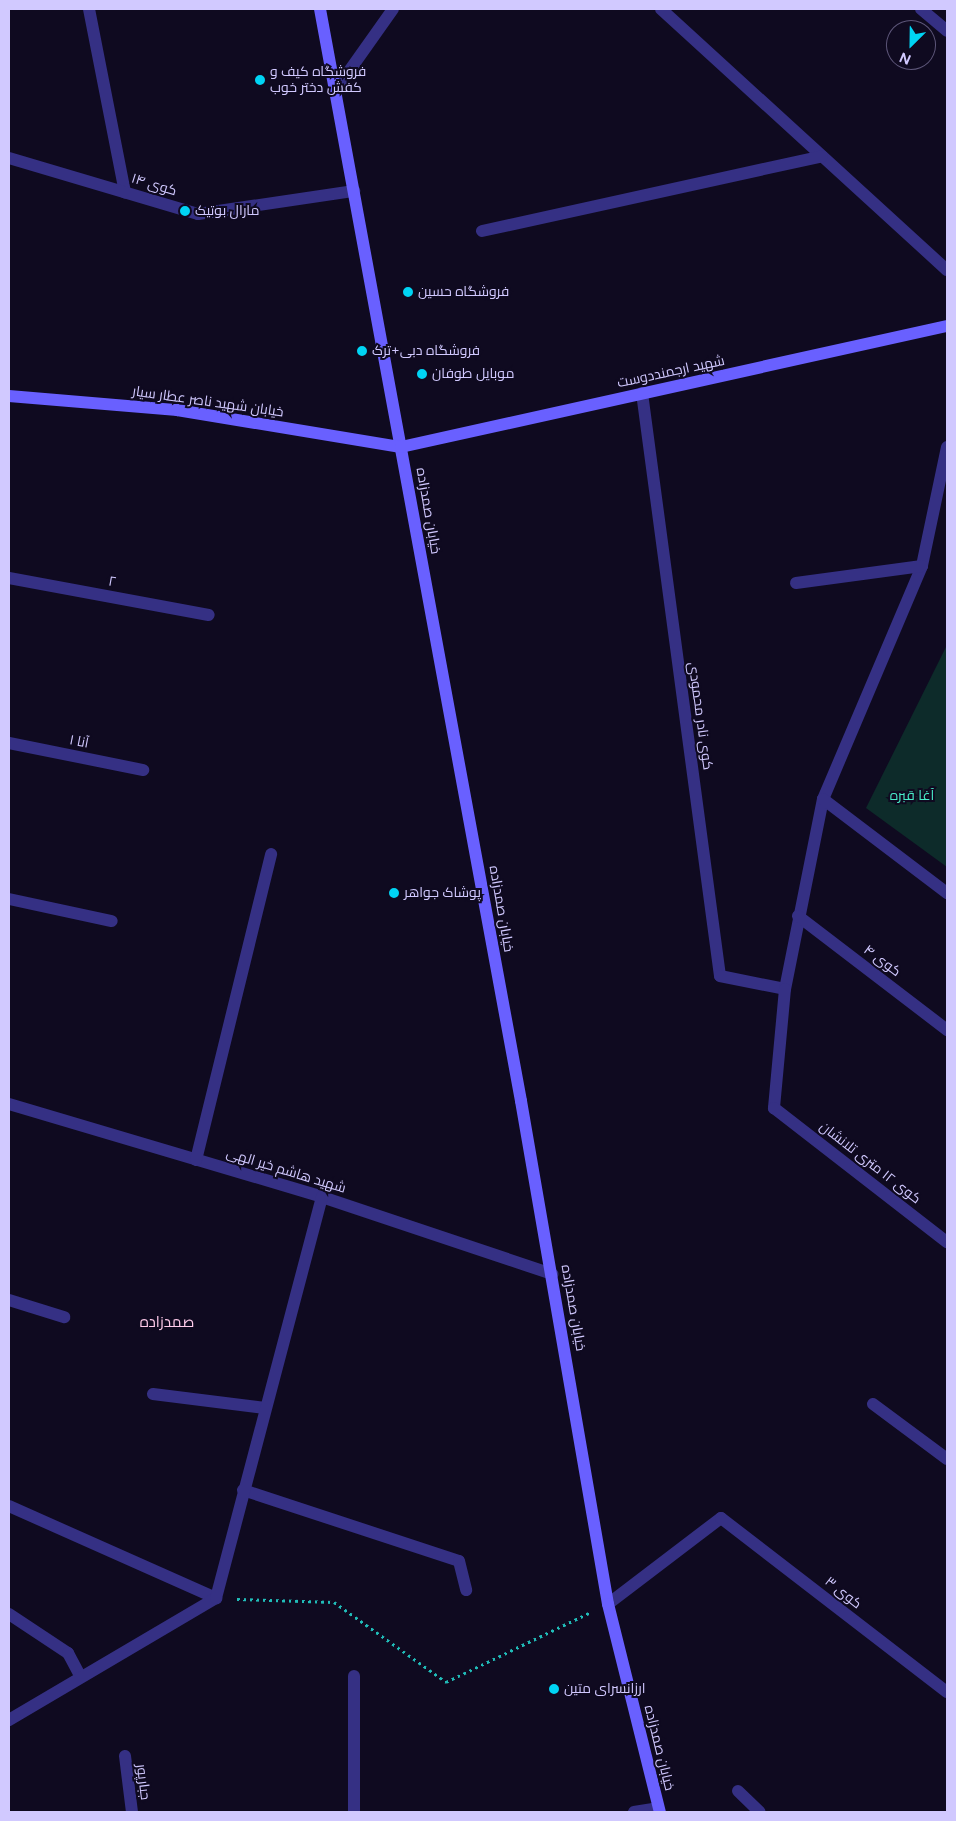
<!DOCTYPE html>
<html>
<head>
<meta charset="utf-8">
<style>
	body { margin:0 }
	#map { position:relative; width:956px; height:1821px; overflow:hidden; background:#0f0a20; font-family:Figtree,Cairo,sans-serif }
	div>[style] { position:absolute }
	.green>* { inset:0; background:#0d2b2a }
	.path>* { height:3px; margin-top:-1.5px; transform-origin:0; background:repeating-linear-gradient(90deg,#20bcb8 0 2.5px,transparent 0 6.5px) }
	.street>* { height:12px; margin:-6px; padding:0 6px; transform-origin:6px; border-radius:6px; background:#353084 }
	.secondary>* { height:12px; margin:-6px; padding:0 6px; transform-origin:6px; border-radius:6px; background:#6960ff }
	.dots>* { width:14px; height:14px; translate:-50% -50%; box-sizing:border-box; border:2px solid #0f0a20; border-radius:50% }
	span { translate:-50% -50%; white-space:nowrap; text-align:center; line-height:1.15; -webkit-text-stroke:4px #0f0a20; paint-order:stroke }
	.poi-label { font-size:14px; color:#d1c9ff }
	.left { translate:0 -50%; text-align:left }
	.street-label { font-size:14px; color:#d1c9ff }
	.park-label { font-size:14px; color:#48ecc8 }
	.neighbourhood-label { font-size:15px; color:#ffcbea }
	.frame { position:absolute; inset:0; border:10px solid #d1c9ff; pointer-events:none }
	.north { position:absolute; left:886px; top:20px; width:50px; height:50px; box-sizing:border-box; background:#0f0a20; border:1px solid #5d5679; border-radius:50%; rotate:203deg; font-size:14px; font-weight:700; line-height:20px; text-align:center; color:#d1c9ff }
	.north::after { content:''; display:block; margin:auto; width:18px; height:22px; background:#00d4f4; clip-path:polygon(50% 0,100% 100%,50% 72%,0 100%) }
</style>
</head>
<body>
<div id="map">
	<div class="green">
		<div style="clip-path:polygon(947px 645px,947px 867px,866px 808px)"></div>
	</div>
	<div class="path">
		<div style="left:237px;top:1599px;width:97px;rotate:1.8deg"></div>
		<div style="left:334px;top:1602px;width:138px;rotate:35.5deg"></div>
		<div style="left:446px;top:1682px;width:159px;rotate:-25.8deg"></div>
	</div>
	<div class="street">
		<div style="left:89px;top:9px;width:187px;rotate:78.9deg"></div>
		<div style="left:661px;top:9px;width:387px;rotate:42.4deg"></div>
		<div style="left:921px;top:9px;width:34px;rotate:40deg"></div>
		<div style="left:335px;top:91px;width:100px;rotate:-54.7deg"></div>
		<div style="left:9px;top:158px;width:197px;rotate:16.5deg"></div>
		<div style="left:198px;top:214px;width:158px;rotate:-8.4deg"></div>
		<div style="left:482px;top:231px;width:348px;rotate:-12.4deg"></div>
		<div style="left:642px;top:393px;width:588px;rotate:82.38deg"></div>
		<div style="left:720px;top:976px;width:66px;rotate:11.3deg"></div>
		<div style="left:947px;top:447px;width:122px;rotate:101.9deg"></div>
		<div style="left:922px;top:566px;width:253px;rotate:113deg"></div>
		<div style="left:823px;top:799px;width:194px;rotate:101.3deg"></div>
		<div style="left:785px;top:989px;width:120px;rotate:95.3deg"></div>
		<div style="left:774px;top:1108px;width:219px;rotate:37.8deg"></div>
		<div style="left:9px;top:578px;width:203px;rotate:10.5deg"></div>
		<div style="left:796px;top:583px;width:127px;rotate:-7.7deg"></div>
		<div style="left:9px;top:743px;width:137px;rotate:11.4deg"></div>
		<div style="left:823px;top:799px;width:156px;rotate:37.2deg"></div>
		<div style="left:9px;top:899px;width:105px;rotate:12.1deg"></div>
		<div style="left:798px;top:916px;width:188px;rotate:37.4deg"></div>
		<div style="left:9px;top:1104px;width:327px;rotate:16.5deg"></div>
		<div style="left:322px;top:1197px;width:243px;rotate:18.5deg"></div>
		<div style="left:196px;top:1160px;width:315px;rotate:-76.2deg"></div>
		<div style="left:9px;top:1300px;width:58px;rotate:17.2deg"></div>
		<div style="left:153px;top:1394px;width:113px;rotate:7.1deg"></div>
		<div style="left:873px;top:1404px;width:92px;rotate:36.6deg"></div>
		<div style="left:243px;top:1490px;width:227px;rotate:18.2deg"></div>
		<div style="left:459px;top:1561px;width:30px;rotate:76deg"></div>
		<div style="left:9px;top:1506px;width:227px;rotate:24deg"></div>
		<div style="left:608px;top:1604px;width:142px;rotate:-37.3deg"></div>
		<div style="left:721px;top:1518px;width:285px;rotate:37.6deg"></div>
		<div style="left:9px;top:1614px;width:71px;rotate:33.5deg"></div>
		<div style="left:68px;top:1653px;width:26px;rotate:62deg"></div>
		<div style="left:9px;top:1720px;width:240px;rotate:-30.5deg"></div>
		<div style="left:216px;top:1598px;width:415px;rotate:-75.2deg"></div>
		<div style="left:125px;top:1756px;width:56px;rotate:82.9deg"></div>
		<div style="left:738px;top:1791px;width:30px;rotate:44deg"></div>
		<div style="left:354px;top:1812px;width:136px;rotate:-90deg"></div>
		<div style="left:634px;top:1812px;width:24px;rotate:-9deg"></div>
	</div>
	<div class="secondary">
		<div style="left:320px;top:9px;width:1110px;rotate:79.57deg"></div>
		<div style="left:521px;top:1101px;width:510px;rotate:80.19deg"></div>
		<div style="left:608px;top:1604px;width:214px;rotate:76deg"></div>
		<div style="left:9px;top:396px;width:169px;rotate:4.8deg"></div>
		<div style="left:177px;top:410px;width:227px;rotate:9.4deg"></div>
		<div style="left:401px;top:447px;width:559px;rotate:-12.5deg"></div>
	</div>
	<div class="dots">
		<div style="left:260px;top:80px;background:#00d4f4"></div>
		<div style="left:185px;top:211px;background:#00d4f4"></div>
		<div style="left:408px;top:292px;background:#00d4f4"></div>
		<div style="left:362px;top:351px;background:#00d4f4"></div>
		<div style="left:422px;top:374px;background:#00d4f4"></div>
		<div style="left:394px;top:893px;background:#00d4f4"></div>
		<div style="left:554px;top:1689px;background:#00d4f4"></div>
	</div>
	<div class="poi-label">
		<span class="left" style="left:270px;top:80px">فروشگاه کیف و<br>کفش دختر خوب</span>
		<span class="left" style="left:195px;top:211px">مارال بوتیک</span>
		<span class="left" style="left:418px;top:292px">فروشگاه حسین</span>
		<span class="left" style="left:372px;top:351px">فروشگاه دبی+ترک</span>
		<span class="left" style="left:432px;top:374px">موبایل طوفان</span>
		<span class="left" style="left:404px;top:893px">پوشاک جواهر</span>
		<span class="left" style="left:564px;top:1689px">ارزانسرای متین</span>
	</div>
	<div class="street-label">
		<span style="left:154px;top:185px;rotate:17deg">کوی ۱۴</span>
		<span style="left:671px;top:372px;rotate:-12deg">شهید ارجمنددوست</span>
		<span style="left:208px;top:402px;rotate:8deg">خیابان شهید ناصر عطار سیار</span>
		<span style="left:428px;top:511px;rotate:80deg">خیابان صمدزاده</span>
		<span style="left:112px;top:582px;rotate:10deg">۲</span>
		<span style="left:700px;top:716px;rotate:82deg">کوی نادر محمودی</span>
		<span style="left:79px;top:742px;rotate:11deg">آنا ۱</span>
		<span style="left:501px;top:909px;rotate:80deg">خیابان صمدزاده</span>
		<span style="left:882px;top:961px;rotate:37deg">کوی ۴</span>
		<span style="left:870px;top:1163px;rotate:38deg">کوی ۱۲ متری تلانشان</span>
		<span style="left:286px;top:1171px;rotate:17deg">شهید هاشم خیر الهی</span>
		<span style="left:573px;top:1308px;rotate:80deg">خیابان صمدزاده</span>
		<span style="left:843px;top:1593px;rotate:38deg">کوی ۳</span>
		<span style="left:659px;top:1748px;rotate:76deg">خیابان صمدزاده</span>
		<span style="left:143px;top:1782px;rotate:83deg">جبارپور</span>
	</div>
	<div class="park-label">
		<span style="left:912px;top:796px">آغا قبره</span>
	</div>
	<div class="neighbourhood-label">
		<span style="left:167px;top:1323px">صمدزاده</span>
	</div>
	<div class="frame"></div>
	<div class="north">N</div>
</div>
</body>
</html>
